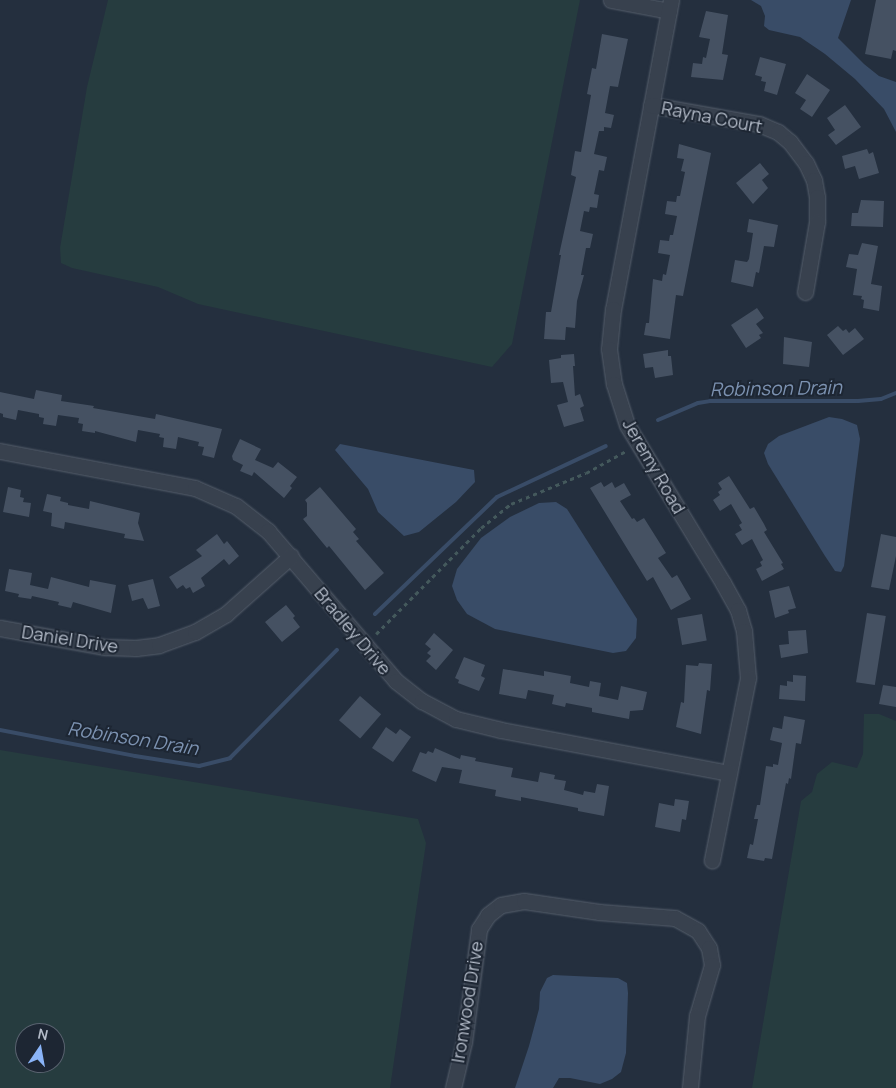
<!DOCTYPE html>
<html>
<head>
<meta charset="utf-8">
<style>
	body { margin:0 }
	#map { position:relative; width:896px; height:1088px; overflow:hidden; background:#242f3e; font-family:Manrope,sans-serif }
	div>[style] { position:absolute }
	.green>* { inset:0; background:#263c3f }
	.water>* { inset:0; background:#394c67 }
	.stream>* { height:4px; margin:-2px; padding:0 2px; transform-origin:2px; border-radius:2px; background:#394c67 }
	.building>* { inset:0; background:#455162; transform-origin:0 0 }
	.path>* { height:2.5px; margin-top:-1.25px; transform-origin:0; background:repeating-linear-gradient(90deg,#44595c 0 4px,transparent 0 8px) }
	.roads { filter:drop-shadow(0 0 1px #565f6c) drop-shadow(0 0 1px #565f6c) }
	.street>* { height:15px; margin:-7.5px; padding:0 7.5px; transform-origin:7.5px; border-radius:7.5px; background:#38414e }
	span { translate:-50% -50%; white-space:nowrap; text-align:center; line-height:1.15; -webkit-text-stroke:4px #1d2633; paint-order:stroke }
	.street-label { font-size:18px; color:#b4bcc9 }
	.water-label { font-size:19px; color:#7c92b1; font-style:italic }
	.north { position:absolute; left:15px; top:1023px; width:50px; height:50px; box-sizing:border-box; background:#1d2633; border:1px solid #59626f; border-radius:50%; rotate:12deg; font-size:14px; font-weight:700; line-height:20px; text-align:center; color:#b4bcc9 }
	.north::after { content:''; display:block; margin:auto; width:18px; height:22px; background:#8ab4f8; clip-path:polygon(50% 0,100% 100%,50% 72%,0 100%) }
</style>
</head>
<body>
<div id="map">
	<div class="green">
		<div style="clip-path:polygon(108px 0,580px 0,512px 344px,492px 367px,198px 304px,158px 287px,72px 268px,61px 263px,60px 248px,87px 87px)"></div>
		<div style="clip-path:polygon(864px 714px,879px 714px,896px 721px,896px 1088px,752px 1088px,801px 801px,812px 792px,817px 774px,832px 762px,857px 768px,863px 754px)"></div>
		<div style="clip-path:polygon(evenodd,0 750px,418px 819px,426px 843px,390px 1088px,0 1088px,0 750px,25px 1033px,55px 1033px,55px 1063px,25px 1063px,25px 1033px)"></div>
	</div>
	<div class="water">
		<div style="clip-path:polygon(751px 0,851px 0,838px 38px,864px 64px,879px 76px,896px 82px,896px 132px,884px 109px,855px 79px,825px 54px,800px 37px,769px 30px,764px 26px,765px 16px,761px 6px)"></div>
		<div style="clip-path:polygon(829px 417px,842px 419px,857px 425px,860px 439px,844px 566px,841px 572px,835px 571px,825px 556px,768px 464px,764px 453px,768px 444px,779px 436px)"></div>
		<div style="clip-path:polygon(340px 444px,474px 470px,475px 482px,456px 502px,419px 532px,404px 536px,378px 512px,368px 489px,335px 450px)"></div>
		<div style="clip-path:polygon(556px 502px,567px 509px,637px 619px,636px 638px,626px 651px,613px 653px,495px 629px,467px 614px,457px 600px,452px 586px,457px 569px,481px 538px,510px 517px,539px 503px)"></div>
		<div style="clip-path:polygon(553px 975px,618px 978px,627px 983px,628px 993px,626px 1053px,621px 1072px,612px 1079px,600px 1084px,570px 1078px,559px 1078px,553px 1088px,515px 1088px,529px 1046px,539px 1009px,540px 992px,547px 978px)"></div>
	</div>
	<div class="stream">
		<div style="left:658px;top:420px;width:43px;rotate:-23deg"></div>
		<div style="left:698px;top:403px;width:12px;rotate:-9deg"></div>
		<div style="left:710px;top:401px;width:148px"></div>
		<div style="left:858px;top:401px;width:23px;rotate:-5deg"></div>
		<div style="left:881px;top:399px;width:16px;rotate:-22deg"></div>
		<div style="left:375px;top:614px;width:169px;rotate:-43.8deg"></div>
		<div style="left:497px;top:497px;width:120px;rotate:-25.1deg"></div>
		<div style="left:0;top:730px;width:137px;rotate:10.9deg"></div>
		<div style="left:135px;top:756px;width:65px;rotate:8.9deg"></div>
		<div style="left:199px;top:766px;width:32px;rotate:-14deg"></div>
		<div style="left:230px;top:758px;width:152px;rotate:-45.3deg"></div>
	</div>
	<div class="building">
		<div style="clip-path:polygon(876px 0,896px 0,896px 51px,893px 50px,891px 59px,865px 54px)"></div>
		<div style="clip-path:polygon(706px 11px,728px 15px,722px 54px,728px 55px,723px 80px,691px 77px,693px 63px,702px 64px,703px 57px,706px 58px,710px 39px,699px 37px)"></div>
		<div style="clip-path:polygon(602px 34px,628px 39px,618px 87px,610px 86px,605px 113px,614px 115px,611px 128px,604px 127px,604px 131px,599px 131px,594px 154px,607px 157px,604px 171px,599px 170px,594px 194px,599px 195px,597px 208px,590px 207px,589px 212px,584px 211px,580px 231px,593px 234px,590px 248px,586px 248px,581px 275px,584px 275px,577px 301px,575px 328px,566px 327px,565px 340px,544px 339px,546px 312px,551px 312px,561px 255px,559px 255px,576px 177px,571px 175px,575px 151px,581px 152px,591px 95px,587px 94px,592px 68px,596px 69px)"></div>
		<div style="clip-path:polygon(760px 57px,786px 64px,777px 95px,764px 91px,766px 82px,761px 81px,762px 77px,755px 75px)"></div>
		<div style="clip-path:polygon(807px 74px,830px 90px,812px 117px,800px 109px,806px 100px,795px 93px)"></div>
		<div style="clip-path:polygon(845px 105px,861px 127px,836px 145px,828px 135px,835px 130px,827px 118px)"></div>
		<div style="clip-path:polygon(679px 144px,711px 153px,683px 296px,676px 295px,670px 339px,644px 335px,646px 323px,649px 323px,653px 279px,662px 281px,663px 274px,666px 275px,670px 255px,658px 253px,660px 240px,669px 241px,670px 235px,673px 235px,677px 216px,665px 214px,667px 201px,676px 202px,677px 196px,680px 196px,685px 172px,681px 171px,684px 159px,677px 158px)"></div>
		<div style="clip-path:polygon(867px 149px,869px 154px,873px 152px,879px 173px,859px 179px,855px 166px,845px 169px,842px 156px)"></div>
		<div style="clip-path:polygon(760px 163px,769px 174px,762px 180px,768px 188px,753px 204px,736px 183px)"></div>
		<div style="clip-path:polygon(861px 200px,884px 201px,883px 227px,851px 226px,852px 213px,858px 213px)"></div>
		<div style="clip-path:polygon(749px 219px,778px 225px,774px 247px,764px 246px,759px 273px,756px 272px,753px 287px,731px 282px,735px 260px,747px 262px,749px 259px,753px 233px,747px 232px)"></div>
		<div style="clip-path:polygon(862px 243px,878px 246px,871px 284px,882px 286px,879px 311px,863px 308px,864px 300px,861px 299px,862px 296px,853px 295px,857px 269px,846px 267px,849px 254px,858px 255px)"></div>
		<div style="clip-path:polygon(757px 308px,764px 318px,756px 324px,763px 333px,759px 335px,761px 338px,746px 348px,731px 325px)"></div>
		<div style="clip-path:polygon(838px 326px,843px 331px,846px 329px,849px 333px,855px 328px,864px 339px,843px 355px,827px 335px)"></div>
		<div style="clip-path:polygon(784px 337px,812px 342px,809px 367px,783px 364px)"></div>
		<div style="clip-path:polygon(668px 350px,668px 356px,671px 356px,673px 375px,655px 378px,653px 367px,645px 368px,643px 354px)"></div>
		<div style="clip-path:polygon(574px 354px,575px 366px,573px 366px,575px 396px,580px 394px,584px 406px,580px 408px,584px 421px,564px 427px,557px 405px,568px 402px,563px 382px,551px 383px,549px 360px,561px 358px,561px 355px)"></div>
		<div style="clip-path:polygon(36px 390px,62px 395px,61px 401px,94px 406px,93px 408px,155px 419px,156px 414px,222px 429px,214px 458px,202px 455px,204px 447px,198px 446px,199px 442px,178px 437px,176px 449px,163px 447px,164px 438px,159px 437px,160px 434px,138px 430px,136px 442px,95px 431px,95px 433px,82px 431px,83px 424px,78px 423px,79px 418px,58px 415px,56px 426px,43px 424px,44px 418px,39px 417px,39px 414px,18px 410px,16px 420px,3px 417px,3px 414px,0 413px,0 392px,34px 399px)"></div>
		<div style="clip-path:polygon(240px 439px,261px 449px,255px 460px,273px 468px,278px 462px,297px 477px,290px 486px,292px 488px,284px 498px,254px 472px,252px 476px,240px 471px,243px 465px,233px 460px,232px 456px)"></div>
		<div style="clip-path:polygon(729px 476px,750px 509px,754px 507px,764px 524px,767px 530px,764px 532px,783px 563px,781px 564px,784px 569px,762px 581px,756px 569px,762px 566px,760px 562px,763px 560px,752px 539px,742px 545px,735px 534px,742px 530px,739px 525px,742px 523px,731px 504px,720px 511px,713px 500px,720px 495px,718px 492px,722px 489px,718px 483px)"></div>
		<div style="clip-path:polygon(601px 482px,604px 487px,612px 482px,615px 488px,624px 483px,631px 495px,620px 501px,632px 519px,634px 518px,637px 522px,644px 518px,666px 553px,658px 558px,672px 578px,677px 575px,691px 599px,671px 610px,653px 577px,647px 581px,590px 488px)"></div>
		<div style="clip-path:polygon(8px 487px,21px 490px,20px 497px,24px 498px,23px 502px,31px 503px,29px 517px,3px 512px)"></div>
		<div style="clip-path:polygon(320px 487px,356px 529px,353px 532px,359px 539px,356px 541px,384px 573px,365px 590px,329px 546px,327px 548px,303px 519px,307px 516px,307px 503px,305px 500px)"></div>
		<div style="clip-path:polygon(47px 494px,61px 497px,60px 501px,68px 503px,68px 505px,89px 509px,90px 501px,140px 513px,138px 523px,144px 541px,124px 538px,125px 534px,65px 522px,64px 529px,51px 526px,52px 513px,43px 511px)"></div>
		<div style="clip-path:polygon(217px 534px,224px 544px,227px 541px,239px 556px,229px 565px,224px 559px,201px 578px,205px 586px,193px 593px,190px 587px,186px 589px,183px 585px,177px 589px,169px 577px,202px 556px,196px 550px)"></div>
		<div style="clip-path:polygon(881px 534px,896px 537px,896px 556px,889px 590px,871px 587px)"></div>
		<div style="clip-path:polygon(9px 569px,32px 573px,30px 585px,48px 589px,51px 577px,89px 587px,90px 580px,116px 585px,111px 613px,73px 602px,71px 608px,58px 605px,59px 602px,32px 596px,31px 599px,18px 597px,19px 594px,5px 591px)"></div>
		<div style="clip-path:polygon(153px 579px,160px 606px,148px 609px,143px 598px,132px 601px,128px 585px)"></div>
		<div style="clip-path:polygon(789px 586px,796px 608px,788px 610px,789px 613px,775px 618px,769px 591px)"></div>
		<div style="clip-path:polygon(286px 605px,295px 616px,293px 618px,300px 627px,282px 642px,265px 622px)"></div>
		<div style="left:867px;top:613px;width:19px;height:70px;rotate:9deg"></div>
		<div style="left:702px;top:614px;width:27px;height:25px;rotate:80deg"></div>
		<div style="clip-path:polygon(806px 630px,808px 653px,781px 658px,779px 645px,789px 644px,788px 631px)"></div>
		<div style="clip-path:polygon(434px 633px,453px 650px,436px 670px,426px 661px,431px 656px,427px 653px,431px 649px,425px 644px)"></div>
		<div style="clip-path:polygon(464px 657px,485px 665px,481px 676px,485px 678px,479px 691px,458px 683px,459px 680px,455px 678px)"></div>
		<div style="clip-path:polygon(699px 663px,712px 664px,710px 691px,707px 690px,701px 734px,676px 727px,681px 702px,684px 703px,686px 665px,698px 666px)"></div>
		<div style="clip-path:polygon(503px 669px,544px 676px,544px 671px,571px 676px,570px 683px,589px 687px,590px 681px,601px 683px,599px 696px,618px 700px,621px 686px,647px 692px,643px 710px,630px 711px,629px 719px,592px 712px,592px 708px,566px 703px,565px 707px,552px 704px,554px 695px,528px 690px,526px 699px,499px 694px)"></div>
		<div style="clip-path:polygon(793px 675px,806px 676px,805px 701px,779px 699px,780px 685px,787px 686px,787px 681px,793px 682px)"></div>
		<div style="clip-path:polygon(883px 685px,896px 687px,896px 707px,879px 704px)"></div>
		<div style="left:360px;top:696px;width:28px;height:32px;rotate:41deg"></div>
		<div style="clip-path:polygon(784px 716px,805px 720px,801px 744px,796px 743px,791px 779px,789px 778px,788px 784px,786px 783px,772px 859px,765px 858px,764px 861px,747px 858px,750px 844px,753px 845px,758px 819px,754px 819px,757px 805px,760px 805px,766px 766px,773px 767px,773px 764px,778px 765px,782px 743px,770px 740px,773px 727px,782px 729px)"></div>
		<div style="clip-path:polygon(386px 727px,396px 734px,400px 729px,411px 737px,393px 762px,372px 748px)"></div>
		<div style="clip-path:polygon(435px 748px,460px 759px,461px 755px,476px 758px,475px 761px,513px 768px,511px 777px,538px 782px,540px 772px,555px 775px,554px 779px,566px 781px,564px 790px,583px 795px,584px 791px,595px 793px,597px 784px,609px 786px,604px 816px,578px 811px,578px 808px,521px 797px,521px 801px,495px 796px,496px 790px,459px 783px,462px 770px,442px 767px,436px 782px,412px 771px,420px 752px,426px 754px,428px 751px,433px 753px)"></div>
		<div style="clip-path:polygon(675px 799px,689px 801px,686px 820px,682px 819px,680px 832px,655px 827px,659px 803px,674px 806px)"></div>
	</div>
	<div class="path">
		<div style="left:376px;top:634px;width:149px;rotate:-45.3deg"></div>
		<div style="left:481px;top:528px;width:38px;rotate:-39deg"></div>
		<div style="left:511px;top:504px;width:81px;rotate:-22.5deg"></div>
		<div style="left:586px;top:473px;width:46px;rotate:-28.8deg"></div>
	</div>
	<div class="roads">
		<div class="street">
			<div style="left:611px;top:0;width:59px;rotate:10.7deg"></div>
			<div style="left:671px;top:0;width:314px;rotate:100.6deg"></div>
			<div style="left:613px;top:309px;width:40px;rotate:95.7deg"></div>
			<div style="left:609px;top:349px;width:35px;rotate:82deg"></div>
			<div style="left:614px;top:384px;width:43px;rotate:72.4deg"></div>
			<div style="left:627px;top:425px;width:185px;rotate:58.7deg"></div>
			<div style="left:723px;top:583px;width:31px;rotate:61deg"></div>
			<div style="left:738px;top:610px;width:22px;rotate:74deg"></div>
			<div style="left:744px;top:631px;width:47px;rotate:85.1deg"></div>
			<div style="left:748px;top:678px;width:186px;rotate:101.2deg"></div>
			<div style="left:651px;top:105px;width:110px;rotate:10deg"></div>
			<div style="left:759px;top:124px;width:21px;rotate:23deg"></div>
			<div style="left:778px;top:132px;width:16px;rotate:40deg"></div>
			<div style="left:790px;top:142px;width:26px;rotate:53deg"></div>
			<div style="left:806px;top:163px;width:19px;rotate:65deg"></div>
			<div style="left:814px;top:180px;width:17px;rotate:80deg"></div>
			<div style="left:817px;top:197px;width:25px;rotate:90deg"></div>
			<div style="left:817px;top:222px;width:71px;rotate:99.7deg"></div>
			<div style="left:0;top:451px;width:198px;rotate:10.7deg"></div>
			<div style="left:195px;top:488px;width:45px;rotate:23.7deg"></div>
			<div style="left:236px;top:506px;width:41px;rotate:38deg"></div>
			<div style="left:268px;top:531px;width:197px;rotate:49.5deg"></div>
			<div style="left:396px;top:681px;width:33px;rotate:38deg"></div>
			<div style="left:422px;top:701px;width:38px;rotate:28deg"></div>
			<div style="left:456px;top:719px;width:46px;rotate:13.7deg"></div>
			<div style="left:501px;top:730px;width:232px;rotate:10.7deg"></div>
			<div style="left:0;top:628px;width:107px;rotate:10.3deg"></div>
			<div style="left:105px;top:647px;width:31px;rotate:2deg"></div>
			<div style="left:136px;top:648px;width:23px;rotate:-7deg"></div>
			<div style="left:159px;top:645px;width:38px;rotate:-20deg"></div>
			<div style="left:195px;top:632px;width:36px;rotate:-30deg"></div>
			<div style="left:226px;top:614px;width:87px;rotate:-41.7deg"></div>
			<div style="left:453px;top:1088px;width:47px;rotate:-76.6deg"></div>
			<div style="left:464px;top:1042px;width:114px;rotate:-82.4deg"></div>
			<div style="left:479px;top:929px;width:17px;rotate:-57deg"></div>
			<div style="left:488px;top:915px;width:16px;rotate:-38deg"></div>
			<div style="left:501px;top:905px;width:23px;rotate:-10deg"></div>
			<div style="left:524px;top:901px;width:76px;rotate:8.3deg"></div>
			<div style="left:599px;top:912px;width:76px;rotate:4.5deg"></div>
			<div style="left:675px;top:918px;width:26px;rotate:29deg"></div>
			<div style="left:698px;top:931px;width:20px;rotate:57deg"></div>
			<div style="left:709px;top:948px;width:17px;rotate:80deg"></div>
			<div style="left:712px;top:965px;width:53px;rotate:106.4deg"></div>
			<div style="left:697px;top:1016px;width:72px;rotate:95.6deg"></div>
		</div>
	</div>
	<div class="street-label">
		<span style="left:712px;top:117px;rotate:11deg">Rayna Court</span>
		<span style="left:654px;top:466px;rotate:60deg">Jeremy Road</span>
		<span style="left:353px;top:631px;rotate:50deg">Bradley Drive</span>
		<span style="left:70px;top:639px;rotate:9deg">Daniel Drive</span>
		<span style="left:467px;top:1002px;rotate:-81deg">Ironwood Drive</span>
	</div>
	<div class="water-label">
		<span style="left:776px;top:389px;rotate:-1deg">Robinson Drain</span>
		<span style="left:133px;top:739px;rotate:9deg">Robinson Drain</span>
	</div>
	<div class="north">N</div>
</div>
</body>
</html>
